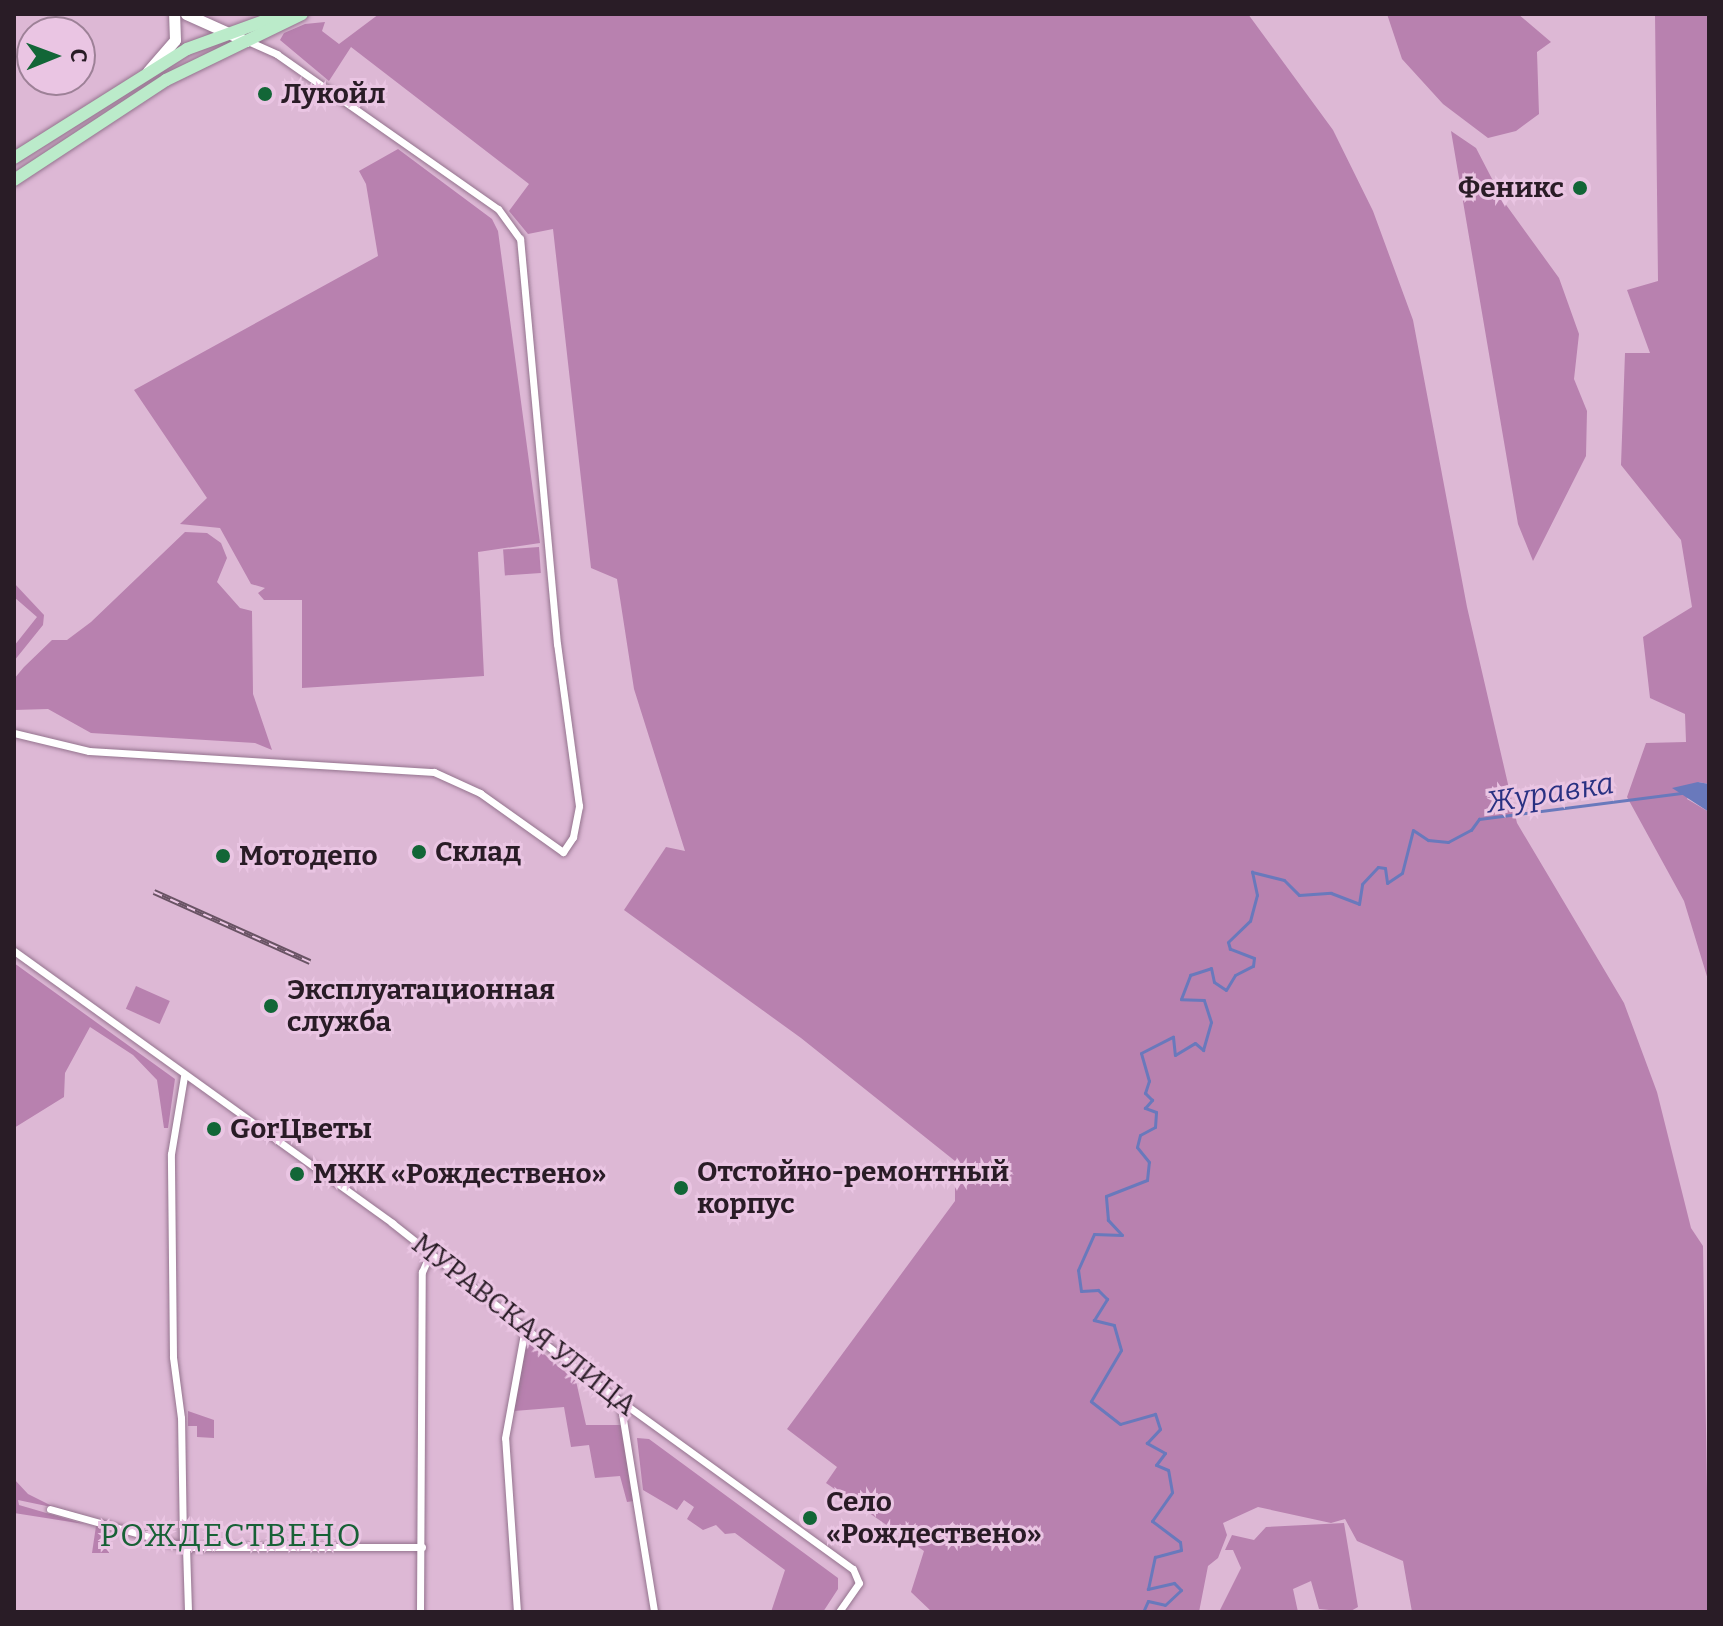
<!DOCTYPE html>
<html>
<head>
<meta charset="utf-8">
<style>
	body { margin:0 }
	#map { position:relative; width:1723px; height:1626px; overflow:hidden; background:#ddb8d5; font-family:Bitter,serif }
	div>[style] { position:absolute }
	.green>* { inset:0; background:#b881af; transform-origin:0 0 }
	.water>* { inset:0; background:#6979bc }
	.stream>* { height:3px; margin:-1.5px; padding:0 1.5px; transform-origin:1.5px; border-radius:1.5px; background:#6979bc }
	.roads { filter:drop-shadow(0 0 2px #94738e) drop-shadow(0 0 2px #94738e) }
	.street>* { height:7px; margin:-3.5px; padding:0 3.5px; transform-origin:3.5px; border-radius:3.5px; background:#fff }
	.secondary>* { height:11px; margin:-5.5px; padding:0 5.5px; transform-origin:5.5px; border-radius:5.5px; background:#fff }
	.primary>* { height:12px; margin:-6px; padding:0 6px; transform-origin:6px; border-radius:6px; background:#bbebca }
	.rail>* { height:6px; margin-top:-3px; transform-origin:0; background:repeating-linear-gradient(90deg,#eac5e3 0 9px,#695364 0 18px); box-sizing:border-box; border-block:2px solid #695364 }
	.dots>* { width:22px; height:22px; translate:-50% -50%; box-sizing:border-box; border:4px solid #eac5e3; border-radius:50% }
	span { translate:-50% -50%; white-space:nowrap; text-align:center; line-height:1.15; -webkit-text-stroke:6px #eac5e3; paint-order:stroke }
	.poi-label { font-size:28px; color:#291c26; font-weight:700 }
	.left { translate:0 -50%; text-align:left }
	.right { translate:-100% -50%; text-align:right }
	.street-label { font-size:28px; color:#291c26 }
	.water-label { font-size:30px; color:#293182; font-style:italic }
	.quarter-label { font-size:32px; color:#176136; letter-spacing:2px }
	.frame { position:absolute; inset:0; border:16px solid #291c26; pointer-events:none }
	.north { position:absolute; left:16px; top:16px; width:80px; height:80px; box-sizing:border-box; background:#eac5e3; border:2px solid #9d8197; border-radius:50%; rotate:89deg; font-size:22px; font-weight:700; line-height:32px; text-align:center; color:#291c26 }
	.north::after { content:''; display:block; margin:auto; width:28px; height:36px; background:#126637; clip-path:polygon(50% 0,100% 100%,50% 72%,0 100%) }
</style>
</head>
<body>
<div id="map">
	<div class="green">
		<div style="clip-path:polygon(379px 14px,1248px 14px,1333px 130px,1373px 211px,1413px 320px,1467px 607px,1517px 823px,1624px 1003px,1657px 1092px,1691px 1228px,1703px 1246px,1709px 1612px,1412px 1612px,1403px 1561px,1357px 1541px,1345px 1519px,1331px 1523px,1258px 1507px,1223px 1523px,1227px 1535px,1218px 1558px,1208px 1566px,1199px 1612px,932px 1612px,911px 1592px,924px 1551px,826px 1483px,837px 1467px,787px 1429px,955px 1201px,955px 1161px,801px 1038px,624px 910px,666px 847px,685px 851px,634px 689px,617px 579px,591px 568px,553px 229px,528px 234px,509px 211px,529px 184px,351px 47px,329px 81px,280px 40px,284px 33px,305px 24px,325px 22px,322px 31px,339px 44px)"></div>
		<div style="clip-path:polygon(1387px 14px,1518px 14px,1551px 42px,1537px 52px,1539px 114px,1516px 131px,1488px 138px,1443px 104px,1402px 59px)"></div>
		<div style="clip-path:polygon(1655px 14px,1709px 14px,1709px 784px,1698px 782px,1687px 799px,1709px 812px,1709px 983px,1684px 901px,1627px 797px,1646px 743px,1686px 742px,1685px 714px,1650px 698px,1643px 637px,1692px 607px,1681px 540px,1621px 465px,1625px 353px,1650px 353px,1627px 290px,1658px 281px)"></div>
		<div style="clip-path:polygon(1451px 131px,1476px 148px,1504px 202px,1559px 278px,1579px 334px,1574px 379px,1587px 411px,1586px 456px,1533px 561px,1518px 524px)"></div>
		<div style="clip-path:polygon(398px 149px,492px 219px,498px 231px,540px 543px,478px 552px,484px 676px,302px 688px,302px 600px,264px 600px,258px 593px,265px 588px,251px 584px,220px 528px,180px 524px,207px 498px,134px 390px,378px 256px,366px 184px,359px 171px)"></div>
		<div style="clip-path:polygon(185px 532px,207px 533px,221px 543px,227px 558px,217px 582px,240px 608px,252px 611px,253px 694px,272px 750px,255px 743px,91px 733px,48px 709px,14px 710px,14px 679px,24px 667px,52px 640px,67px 640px,91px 622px)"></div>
		<div style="left:539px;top:547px;width:26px;height:36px;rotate:86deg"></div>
		<div style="clip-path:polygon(14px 583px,44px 615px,43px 625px,14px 661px,14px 646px,37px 617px,14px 597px)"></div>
		<div style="clip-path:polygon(14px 963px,175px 1079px,168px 1128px,164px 1128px,157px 1080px,133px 1055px,90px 1027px,65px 1073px,64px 1097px,14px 1128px)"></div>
		<div style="left:136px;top:986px;width:37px;height:25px;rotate:24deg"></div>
		<div style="clip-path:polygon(526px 1339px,576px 1381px,586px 1425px,622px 1425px,634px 1501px,627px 1502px,620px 1476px,595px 1478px,589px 1445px,571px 1447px,564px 1407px,514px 1411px)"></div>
		<div style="clip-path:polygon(188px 1411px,214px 1420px,214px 1438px,197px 1437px,197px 1426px,188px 1426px)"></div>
		<div style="clip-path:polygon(637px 1438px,649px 1439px,838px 1578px,838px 1589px,823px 1612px,771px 1612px,785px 1570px,735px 1533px,725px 1534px,716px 1525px,703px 1530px,687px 1519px,694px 1507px,684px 1500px,677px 1510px,643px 1490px)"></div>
		<div style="clip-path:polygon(14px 1479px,28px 1494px,56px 1508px,18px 1500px,19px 1505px,84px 1524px,14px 1513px)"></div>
		<div style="clip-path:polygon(1344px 1523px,1358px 1607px,1349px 1612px,1319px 1609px,1311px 1581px,1293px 1589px,1298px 1612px,1219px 1612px,1241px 1568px,1233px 1550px,1225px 1550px,1232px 1535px,1254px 1540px,1266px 1527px)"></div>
		<div style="clip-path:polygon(96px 1526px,109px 1530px,109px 1553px,92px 1553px)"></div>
	</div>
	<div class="water">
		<div style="clip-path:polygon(1698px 782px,1709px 784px,1709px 812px,1672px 788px)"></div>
	</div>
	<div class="stream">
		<div style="left:1143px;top:1612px;width:12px;rotate:-66deg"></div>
		<div style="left:1148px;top:1601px;width:17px;rotate:13deg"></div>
		<div style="left:1165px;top:1605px;width:22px;rotate:-43deg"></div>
		<div style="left:1181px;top:1590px;width:10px;rotate:-135deg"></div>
		<div style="left:1174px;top:1583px;width:27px;rotate:167deg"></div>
		<div style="left:1148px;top:1589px;width:33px;rotate:-78deg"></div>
		<div style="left:1155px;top:1557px;width:27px;rotate:-15deg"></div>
		<div style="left:1181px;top:1550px;width:8px;rotate:-97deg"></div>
		<div style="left:1180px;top:1542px;width:35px;rotate:-143deg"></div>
		<div style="left:1152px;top:1521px;width:35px;rotate:-55deg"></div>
		<div style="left:1172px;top:1492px;width:22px;rotate:-100deg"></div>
		<div style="left:1168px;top:1470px;width:13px;rotate:-157deg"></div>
		<div style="left:1156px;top:1465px;width:15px;rotate:-53deg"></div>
		<div style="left:1165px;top:1453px;width:21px;rotate:-151deg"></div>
		<div style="left:1147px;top:1443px;width:19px;rotate:-47deg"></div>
		<div style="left:1160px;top:1429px;width:16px;rotate:-108deg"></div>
		<div style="left:1155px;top:1414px;width:36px;rotate:164deg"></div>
		<div style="left:1120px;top:1424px;width:37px;rotate:-142deg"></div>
		<div style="left:1091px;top:1401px;width:59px;rotate:-59.5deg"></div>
		<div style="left:1121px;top:1350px;width:26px;rotate:-106deg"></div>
		<div style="left:1114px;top:1325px;width:21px;rotate:-166deg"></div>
		<div style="left:1094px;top:1320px;width:25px;rotate:-58deg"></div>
		<div style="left:1107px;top:1299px;width:13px;rotate:-135deg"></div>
		<div style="left:1098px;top:1290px;width:17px;rotate:177deg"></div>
		<div style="left:1081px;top:1291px;width:21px;rotate:-98deg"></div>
		<div style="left:1078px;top:1270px;width:39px;rotate:-66deg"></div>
		<div style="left:1094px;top:1234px;width:28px;rotate:2deg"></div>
		<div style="left:1122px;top:1235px;width:21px;rotate:-133deg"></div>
		<div style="left:1108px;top:1220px;width:24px;rotate:-95deg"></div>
		<div style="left:1106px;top:1196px;width:44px;rotate:-21.3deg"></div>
		<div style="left:1147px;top:1180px;width:18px;rotate:-84deg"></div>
		<div style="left:1149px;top:1162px;width:19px;rotate:-129deg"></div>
		<div style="left:1137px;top:1147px;width:12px;rotate:-76deg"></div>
		<div style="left:1140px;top:1135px;width:17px;rotate:-28deg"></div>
		<div style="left:1155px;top:1127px;width:15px;rotate:-86deg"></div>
		<div style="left:1156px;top:1112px;width:12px;rotate:-160deg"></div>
		<div style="left:1145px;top:1108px;width:11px;rotate:-49deg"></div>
		<div style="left:1152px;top:1100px;width:10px;rotate:-135deg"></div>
		<div style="left:1145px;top:1093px;width:13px;rotate:-72deg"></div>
		<div style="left:1149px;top:1081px;width:29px;rotate:-106deg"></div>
		<div style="left:1141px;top:1053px;width:36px;rotate:-27deg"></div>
		<div style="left:1173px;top:1037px;width:18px;rotate:84deg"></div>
		<div style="left:1175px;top:1055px;width:23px;rotate:-31deg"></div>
		<div style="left:1195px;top:1043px;width:11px;rotate:41deg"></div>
		<div style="left:1203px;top:1050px;width:29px;rotate:-74deg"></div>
		<div style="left:1211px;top:1022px;width:23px;rotate:-108deg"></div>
		<div style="left:1204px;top:1000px;width:23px;rotate:-178deg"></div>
		<div style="left:1181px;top:999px;width:26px;rotate:-69deg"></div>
		<div style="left:1190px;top:975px;width:22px;rotate:-18deg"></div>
		<div style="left:1211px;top:968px;width:14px;rotate:78deg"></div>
		<div style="left:1214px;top:982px;width:14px;rotate:34deg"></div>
		<div style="left:1226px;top:990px;width:17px;rotate:-59deg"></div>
		<div style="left:1235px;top:975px;width:20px;rotate:-27deg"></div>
		<div style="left:1253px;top:966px;width:8px;rotate:-83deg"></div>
		<div style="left:1254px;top:958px;width:26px;rotate:-159deg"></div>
		<div style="left:1230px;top:949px;width:7px;rotate:-106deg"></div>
		<div style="left:1228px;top:942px;width:30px;rotate:-44deg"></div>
		<div style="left:1250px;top:921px;width:27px;rotate:-75deg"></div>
		<div style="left:1257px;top:895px;width:24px;rotate:-102deg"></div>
		<div style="left:1252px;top:872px;width:33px;rotate:14deg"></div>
		<div style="left:1284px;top:880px;width:21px;rotate:45deg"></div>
		<div style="left:1299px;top:895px;width:32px;rotate:-4deg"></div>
		<div style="left:1331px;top:893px;width:30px;rotate:21deg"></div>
		<div style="left:1359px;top:904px;width:20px;rotate:-81deg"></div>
		<div style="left:1362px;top:884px;width:23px;rotate:-47deg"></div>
		<div style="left:1378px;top:867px;width:7px;rotate:8deg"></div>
		<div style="left:1385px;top:868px;width:15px;rotate:82deg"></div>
		<div style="left:1387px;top:883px;width:18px;rotate:-34deg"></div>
		<div style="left:1402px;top:873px;width:44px;rotate:-75.7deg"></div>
		<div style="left:1413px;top:830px;width:18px;rotate:34deg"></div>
		<div style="left:1428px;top:840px;width:20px;rotate:6deg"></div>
		<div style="left:1448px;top:842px;width:26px;rotate:-28deg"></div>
		<div style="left:1471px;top:830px;width:14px;rotate:-54deg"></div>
		<div style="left:1479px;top:819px;width:204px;rotate:-7.3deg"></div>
	</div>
	<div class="roads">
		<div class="street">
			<div style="left:14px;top:733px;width:77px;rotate:13.5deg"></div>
			<div style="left:89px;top:751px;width:346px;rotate:3.5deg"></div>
			<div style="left:434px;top:772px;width:51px;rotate:24.5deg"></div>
			<div style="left:480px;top:793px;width:102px;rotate:35.4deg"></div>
			<div style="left:563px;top:852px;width:18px;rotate:-56deg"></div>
			<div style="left:573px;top:837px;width:32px;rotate:-79deg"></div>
			<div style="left:579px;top:806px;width:163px;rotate:-97.7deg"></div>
			<div style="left:557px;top:644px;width:407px;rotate:-95.2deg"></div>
			<div style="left:520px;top:239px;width:37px;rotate:-126deg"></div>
			<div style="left:498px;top:209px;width:270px;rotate:-145deg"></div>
			<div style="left:277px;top:54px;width:32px;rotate:-156deg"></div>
			<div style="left:14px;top:951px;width:466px;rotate:35.7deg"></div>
			<div style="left:392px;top:1223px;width:247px;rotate:38.3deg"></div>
			<div style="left:586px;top:1376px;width:329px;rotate:35.9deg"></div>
			<div style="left:853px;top:1569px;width:15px;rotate:67deg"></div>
			<div style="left:859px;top:1583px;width:35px;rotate:125deg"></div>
			<div style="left:620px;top:1401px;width:214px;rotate:80.8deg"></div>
			<div style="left:50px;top:1509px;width:141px;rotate:15.6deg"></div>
			<div style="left:186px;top:1547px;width:236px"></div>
			<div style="left:183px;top:1543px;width:125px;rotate:-90.9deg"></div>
			<div style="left:181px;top:1418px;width:62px;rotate:-97.5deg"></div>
			<div style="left:173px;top:1357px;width:203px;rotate:-90.6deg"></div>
			<div style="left:171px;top:1154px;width:79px;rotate:-80.5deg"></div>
			<div style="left:186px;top:1547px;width:65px;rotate:88.2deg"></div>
			<div style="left:420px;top:1612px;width:340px;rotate:-89.7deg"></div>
			<div style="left:422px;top:1272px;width:22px;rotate:-66deg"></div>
			<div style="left:517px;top:1612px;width:174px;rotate:-93.9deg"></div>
			<div style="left:505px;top:1438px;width:112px;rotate:-79.7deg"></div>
		</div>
		<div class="secondary">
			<div style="left:186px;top:14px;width:66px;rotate:24.2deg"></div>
			<div style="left:148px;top:71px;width:41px;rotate:-48.9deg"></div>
			<div style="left:175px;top:40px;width:26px;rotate:-92deg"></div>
		</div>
		<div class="primary">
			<div style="left:14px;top:158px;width:204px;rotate:-32.2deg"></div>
			<div style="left:187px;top:49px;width:102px;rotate:-20deg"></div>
			<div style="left:14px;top:180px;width:182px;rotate:-33.3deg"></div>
			<div style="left:166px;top:80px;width:151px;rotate:-25.9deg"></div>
		</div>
	</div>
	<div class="rail">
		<div style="left:154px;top:892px;width:171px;rotate:24.2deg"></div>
	</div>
	<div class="dots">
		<div style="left:265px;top:94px;background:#126637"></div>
		<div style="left:1580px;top:188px;background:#126637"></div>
		<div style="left:419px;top:852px;background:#126637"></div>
		<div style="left:223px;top:856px;background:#126637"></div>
		<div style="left:271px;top:1006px;background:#126637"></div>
		<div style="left:214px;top:1129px;background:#126637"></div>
		<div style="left:297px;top:1174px;background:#126637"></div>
		<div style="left:681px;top:1188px;background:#126637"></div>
		<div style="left:810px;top:1518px;background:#126637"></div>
	</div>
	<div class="poi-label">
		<span class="left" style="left:281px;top:94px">Лукойл</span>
		<span class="right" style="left:1564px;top:188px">Феникс</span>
		<span class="left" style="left:435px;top:852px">Склад</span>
		<span class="left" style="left:239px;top:856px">Мотодепо</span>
		<span class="left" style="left:287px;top:1006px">Эксплуатационная<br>служба</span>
		<span class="left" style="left:230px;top:1129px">GorЦветы</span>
		<span class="left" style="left:697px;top:1188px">Отстойно-ремонтный<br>корпус</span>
		<span class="left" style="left:313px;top:1174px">МЖК «Рождествено»</span>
		<span class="left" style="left:826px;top:1518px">Село<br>«Рождествено»</span>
	</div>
	<div class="street-label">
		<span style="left:524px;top:1325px;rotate:38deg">МУРАВСКАЯ УЛИЦА</span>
	</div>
	<div class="water-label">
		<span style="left:1550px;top:793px;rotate:-9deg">Журавка</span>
	</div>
	<div class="quarter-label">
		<span style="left:231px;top:1535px">РОЖДЕСТВЕНО</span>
	</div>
	<div class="frame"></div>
	<div class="north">С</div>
</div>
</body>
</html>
